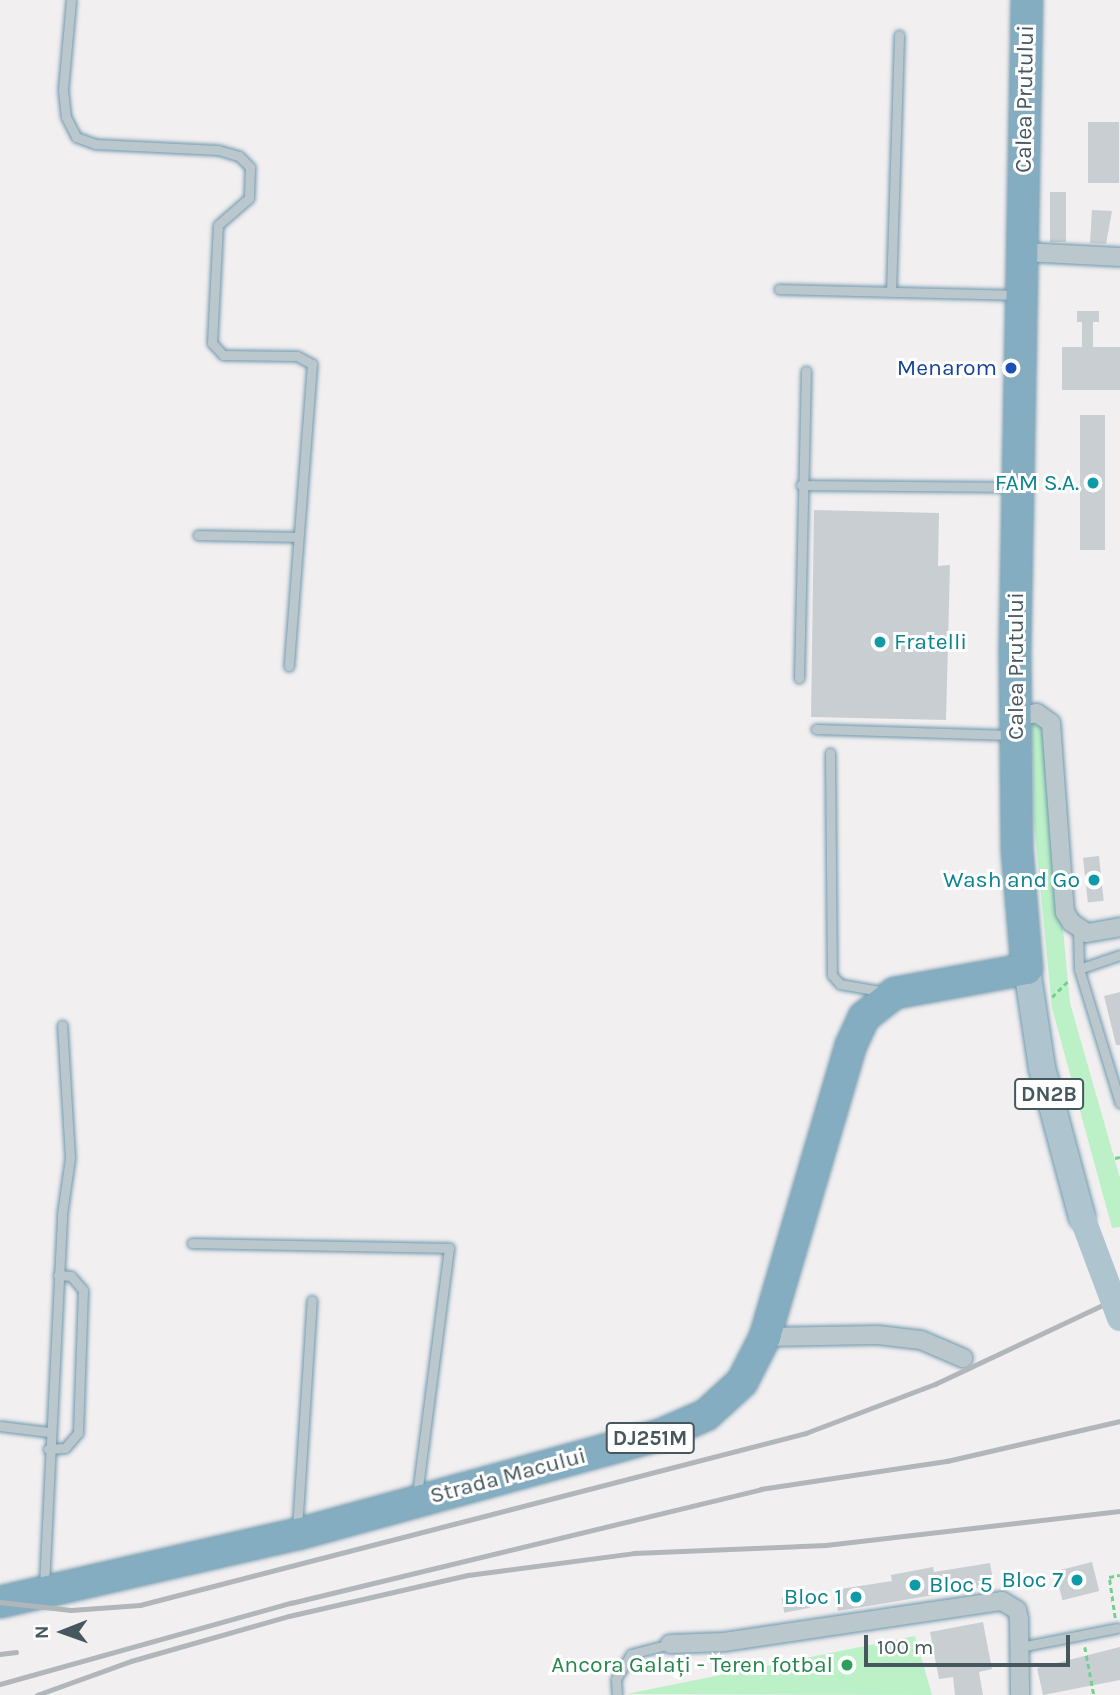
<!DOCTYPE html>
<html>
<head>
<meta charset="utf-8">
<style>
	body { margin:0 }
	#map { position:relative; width:1120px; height:1695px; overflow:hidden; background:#f2eff0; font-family:Karla,sans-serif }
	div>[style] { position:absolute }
	.green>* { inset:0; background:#bcf1c7 }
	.building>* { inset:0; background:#c9ced2; transform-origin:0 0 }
	.path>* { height:2.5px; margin-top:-1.25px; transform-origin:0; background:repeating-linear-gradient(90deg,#72d191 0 5px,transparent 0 8.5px) }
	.roads { filter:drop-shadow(0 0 2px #7098ac) drop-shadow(0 0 2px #7098ac) }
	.lane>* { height:9px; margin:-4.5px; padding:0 4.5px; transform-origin:4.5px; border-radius:4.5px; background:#bac7cd }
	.street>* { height:18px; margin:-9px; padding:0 9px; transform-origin:9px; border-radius:9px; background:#bac7cd }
	.primary>* { height:26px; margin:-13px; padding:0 13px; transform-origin:13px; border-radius:13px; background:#aec5d0 }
	.highway>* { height:30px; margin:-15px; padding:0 15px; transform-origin:15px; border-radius:15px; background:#85adc1 }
	.rail>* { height:4.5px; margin:-2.25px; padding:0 2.25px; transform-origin:2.25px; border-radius:2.25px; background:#b1b6ba }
	.primary-bridge>* { height:26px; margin:-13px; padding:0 13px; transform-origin:13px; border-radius:13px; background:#aec5d0 }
	.dots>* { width:19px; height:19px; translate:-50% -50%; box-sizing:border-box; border:4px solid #fff; border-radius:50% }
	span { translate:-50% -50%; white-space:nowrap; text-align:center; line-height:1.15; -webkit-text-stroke:6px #fff; paint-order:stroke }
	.shield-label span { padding:2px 5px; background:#fff; border:2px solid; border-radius:5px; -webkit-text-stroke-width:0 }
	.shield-label { font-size:21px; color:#46575e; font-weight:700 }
	.street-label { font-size:23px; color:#46575e }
	.transit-label { font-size:23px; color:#164399 }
	.right { translate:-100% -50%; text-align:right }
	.culture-label { font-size:23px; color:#0d838f }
	.left { translate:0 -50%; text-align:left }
	.leisure-label { font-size:23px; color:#27864d }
	.north { position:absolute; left:28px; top:1597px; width:70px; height:70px; -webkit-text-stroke:5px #fff; paint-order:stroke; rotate:269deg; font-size:19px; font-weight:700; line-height:28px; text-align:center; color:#46575e }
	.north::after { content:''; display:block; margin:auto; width:24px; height:32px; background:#46575e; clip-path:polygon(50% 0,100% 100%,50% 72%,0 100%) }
	.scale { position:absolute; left:864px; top:1635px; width:206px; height:32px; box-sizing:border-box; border:4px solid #46575e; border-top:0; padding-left:9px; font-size:21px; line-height:24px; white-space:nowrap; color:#46575e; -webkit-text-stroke:5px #fff; paint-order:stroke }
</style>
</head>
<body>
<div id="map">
	<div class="green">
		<div style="clip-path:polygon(1032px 723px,1044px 727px,1070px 1003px,1120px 1178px,1120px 1227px,1112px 1228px,1052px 1008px,1034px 822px)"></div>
		<div style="clip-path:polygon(915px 1636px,932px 1695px,626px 1694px)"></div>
	</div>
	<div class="building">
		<div style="left:1088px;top:122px;width:31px;height:61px"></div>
		<div style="left:1050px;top:192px;width:16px;height:50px"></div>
		<div style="clip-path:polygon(1092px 210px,1112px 211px,1106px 244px,1090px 243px)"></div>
		<div style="clip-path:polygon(1077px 311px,1099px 311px,1099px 322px,1093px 322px,1093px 347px,1120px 347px,1120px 390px,1062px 390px,1062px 347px,1082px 347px,1082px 322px,1077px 322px)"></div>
		<div style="left:1080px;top:415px;width:25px;height:135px"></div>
		<div style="clip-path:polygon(814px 510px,939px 513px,938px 566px,950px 565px,946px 720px,811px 717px)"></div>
		<div style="left:1099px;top:856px;width:45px;height:16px;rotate:84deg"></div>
		<div style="clip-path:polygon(1120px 992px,1120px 1045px,1116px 1045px,1104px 996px)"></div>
		<div style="left:1092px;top:1562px;width:30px;height:38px;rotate:76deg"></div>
		<div style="clip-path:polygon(990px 1563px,994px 1585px,838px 1611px,834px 1590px,892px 1581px,891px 1575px,933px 1567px,934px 1572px)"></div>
		<div style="left:807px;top:1593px;width:15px;height:26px;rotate:79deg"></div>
		<div style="clip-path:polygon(983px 1622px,992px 1669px,979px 1672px,983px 1695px,955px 1695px,953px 1677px,939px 1679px,930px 1632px)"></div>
		<div style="clip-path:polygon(1120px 1647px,1120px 1680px,1043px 1695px,1037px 1668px)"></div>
	</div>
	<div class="path">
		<div style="left:1052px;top:997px;width:25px;rotate:-45deg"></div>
		<div style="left:1115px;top:1158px;width:5px;rotate:-11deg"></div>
		<div style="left:1115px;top:1618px;width:41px;rotate:-98.3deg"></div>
		<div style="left:1109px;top:1577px;width:11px;rotate:-10deg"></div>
		<div style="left:1085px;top:1647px;width:49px;rotate:79.4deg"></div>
	</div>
	<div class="roads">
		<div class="lane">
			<div style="left:71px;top:0;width:90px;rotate:95.1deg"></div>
			<div style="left:63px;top:90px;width:27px;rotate:84deg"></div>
			<div style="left:66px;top:117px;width:22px;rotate:63deg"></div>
			<div style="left:76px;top:137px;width:20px;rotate:20deg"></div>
			<div style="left:95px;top:144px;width:123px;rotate:2.8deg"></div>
			<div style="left:218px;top:150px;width:22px;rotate:16deg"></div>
			<div style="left:239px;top:156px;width:16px;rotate:45deg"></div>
			<div style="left:250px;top:167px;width:31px;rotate:92deg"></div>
			<div style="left:249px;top:198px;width:41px;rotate:138.9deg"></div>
			<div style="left:218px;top:225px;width:118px;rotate:92.9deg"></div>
			<div style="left:212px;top:343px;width:16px;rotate:47deg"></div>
			<div style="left:223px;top:355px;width:74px;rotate:0.8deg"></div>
			<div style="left:297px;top:356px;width:17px;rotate:28deg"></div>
			<div style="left:312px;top:364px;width:303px;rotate:94.4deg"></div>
			<div style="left:779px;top:289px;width:238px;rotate:1.4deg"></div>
			<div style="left:891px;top:292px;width:257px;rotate:-88.2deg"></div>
			<div style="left:801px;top:485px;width:212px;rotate:0.5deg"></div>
			<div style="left:198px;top:535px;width:100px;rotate:1.1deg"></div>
			<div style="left:799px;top:678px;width:307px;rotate:-88.7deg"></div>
			<div style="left:816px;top:729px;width:194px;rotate:1.8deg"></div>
			<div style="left:830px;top:753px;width:222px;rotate:89.5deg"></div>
			<div style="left:832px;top:975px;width:12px;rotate:48deg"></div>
			<div style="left:840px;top:984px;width:47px;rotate:9.9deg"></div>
			<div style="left:1078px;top:929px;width:40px;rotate:88.6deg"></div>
			<div style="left:1079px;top:969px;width:140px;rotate:73deg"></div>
			<div style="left:1079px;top:969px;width:43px;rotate:-18.9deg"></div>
			<div style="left:192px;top:1243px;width:257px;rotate:1.1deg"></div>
			<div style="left:449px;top:1248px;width:250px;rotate:97.4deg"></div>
			<div style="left:0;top:1426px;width:49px;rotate:7deg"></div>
			<div style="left:48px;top:1449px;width:17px;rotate:-3deg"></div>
			<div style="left:65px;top:1448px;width:20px;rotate:-49deg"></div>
			<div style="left:78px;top:1433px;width:143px;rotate:-88deg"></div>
			<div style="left:83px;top:1290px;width:18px;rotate:-131deg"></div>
			<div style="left:71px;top:1276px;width:13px;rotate:-176deg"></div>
			<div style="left:297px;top:1529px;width:229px;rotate:-86.3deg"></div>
			<div style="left:44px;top:1586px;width:372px;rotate:-87.2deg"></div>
			<div style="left:62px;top:1214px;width:57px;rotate:-81.9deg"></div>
			<div style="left:70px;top:1158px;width:133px;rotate:-93.4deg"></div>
			<div style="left:1020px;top:1647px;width:99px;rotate:-11.1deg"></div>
			<div style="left:617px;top:1695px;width:16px;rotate:-94deg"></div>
			<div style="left:616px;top:1679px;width:29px;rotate:-59deg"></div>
			<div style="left:631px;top:1654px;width:40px;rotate:-14.4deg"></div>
		</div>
		<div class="street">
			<div style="left:1023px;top:252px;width:97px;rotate:3deg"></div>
			<div style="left:1015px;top:717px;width:22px;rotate:-10deg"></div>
			<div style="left:1037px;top:713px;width:17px;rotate:36deg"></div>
			<div style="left:1051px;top:723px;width:190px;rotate:85.8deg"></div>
			<div style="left:1065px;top:912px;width:12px;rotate:59deg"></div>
			<div style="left:1071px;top:922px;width:19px;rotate:35deg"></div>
			<div style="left:1087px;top:933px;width:34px;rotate:-10deg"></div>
			<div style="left:765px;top:1337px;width:113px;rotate:-1deg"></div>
			<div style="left:878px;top:1335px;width:43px;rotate:6.6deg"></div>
			<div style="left:921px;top:1340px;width:46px;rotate:23.2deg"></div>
			<div style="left:670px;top:1644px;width:54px;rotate:-2.1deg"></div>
			<div style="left:724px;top:1642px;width:281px;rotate:-8.4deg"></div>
			<div style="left:1002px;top:1601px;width:17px;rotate:31deg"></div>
			<div style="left:1017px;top:1610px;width:9px;rotate:77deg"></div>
			<div style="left:1019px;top:1619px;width:76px;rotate:89.2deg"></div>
		</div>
		<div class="primary">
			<div style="left:1027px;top:969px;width:100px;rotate:81.4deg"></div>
			<div style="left:1042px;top:1068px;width:154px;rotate:75deg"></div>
		</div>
		<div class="highway">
			<div style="left:0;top:1602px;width:306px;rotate:-12.9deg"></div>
			<div style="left:298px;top:1534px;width:375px;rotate:-15.3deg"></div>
			<div style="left:660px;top:1435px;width:50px;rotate:-23.5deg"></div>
			<div style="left:706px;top:1415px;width:49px;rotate:-42.5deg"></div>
			<div style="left:742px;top:1382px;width:51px;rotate:-62.9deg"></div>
			<div style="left:765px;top:1337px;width:304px;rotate:-73.6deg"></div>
			<div style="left:851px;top:1045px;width:31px;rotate:-65deg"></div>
			<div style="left:864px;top:1017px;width:39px;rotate:-38deg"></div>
			<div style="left:895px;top:993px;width:134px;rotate:-10.3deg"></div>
			<div style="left:1027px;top:969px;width:120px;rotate:-94.8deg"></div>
			<div style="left:1017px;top:849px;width:202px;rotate:-90.6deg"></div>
			<div style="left:1015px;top:647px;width:647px;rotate:-88.94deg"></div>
		</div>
	</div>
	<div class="rail">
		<div style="left:0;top:1602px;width:71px;rotate:6.4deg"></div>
		<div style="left:71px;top:1610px;width:69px;rotate:-4.1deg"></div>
		<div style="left:140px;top:1605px;width:688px;rotate:-14.48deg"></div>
		<div style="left:806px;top:1433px;width:138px;rotate:-20.8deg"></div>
		<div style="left:935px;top:1384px;width:204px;rotate:-25.2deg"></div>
		<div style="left:0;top:1654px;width:16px;rotate:-7deg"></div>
		<div style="left:0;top:1684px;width:302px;rotate:-15.6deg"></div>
		<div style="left:291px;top:1603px;width:484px;rotate:-13.6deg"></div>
		<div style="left:761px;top:1489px;width:188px;rotate:-8.6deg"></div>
		<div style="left:947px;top:1461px;width:178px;rotate:-13deg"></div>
		<div style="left:37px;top:1695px;width:100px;rotate:-19.9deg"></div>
		<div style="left:131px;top:1661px;width:164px;rotate:-15.9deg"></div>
		<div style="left:289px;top:1616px;width:184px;rotate:-12.9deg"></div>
		<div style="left:468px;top:1575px;width:167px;rotate:-7.5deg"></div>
		<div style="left:634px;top:1553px;width:192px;rotate:-2.4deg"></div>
		<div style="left:826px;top:1545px;width:296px;rotate:-6.6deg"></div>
	</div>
	<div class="primary-bridge">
		<div style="left:1082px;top:1217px;width:108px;rotate:69.4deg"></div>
	</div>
	<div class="dots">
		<div style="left:1011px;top:368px;background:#1a4fb4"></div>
		<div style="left:1093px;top:483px;background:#0f9aa8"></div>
		<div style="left:880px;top:642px;background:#0f9aa8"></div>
		<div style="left:1094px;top:880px;background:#0f9aa8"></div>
		<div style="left:1077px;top:1580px;background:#0f9aa8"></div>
		<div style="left:915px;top:1585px;background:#0f9aa8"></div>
		<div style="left:856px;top:1597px;background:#0f9aa8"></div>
		<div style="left:847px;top:1665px;background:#2e9e5b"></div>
	</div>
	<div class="shield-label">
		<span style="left:1049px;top:1094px">DN2B</span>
		<span style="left:650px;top:1438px">DJ251M</span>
	</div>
	<div class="street-label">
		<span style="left:1025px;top:99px;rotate:-89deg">Calea Prutului</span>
		<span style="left:1016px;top:666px;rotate:-90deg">Calea Prutului</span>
		<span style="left:508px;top:1476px;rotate:-15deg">Strada Macului</span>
	</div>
	<div class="transit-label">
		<span class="right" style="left:997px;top:368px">Menarom</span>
	</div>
	<div class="culture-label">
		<span class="right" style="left:1079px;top:483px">FAM S.A.</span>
		<span class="left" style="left:894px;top:642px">Fratelli</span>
		<span class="right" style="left:1080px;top:880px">Wash and Go</span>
		<span class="right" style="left:1063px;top:1580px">Bloc 7</span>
		<span class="left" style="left:929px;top:1585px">Bloc 5</span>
		<span class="right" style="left:842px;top:1597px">Bloc 1</span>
	</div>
	<div class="leisure-label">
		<span class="right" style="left:833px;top:1665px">Ancora Galați - Teren fotbal</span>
	</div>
	<div class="north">N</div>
	<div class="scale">100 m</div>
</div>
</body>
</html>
